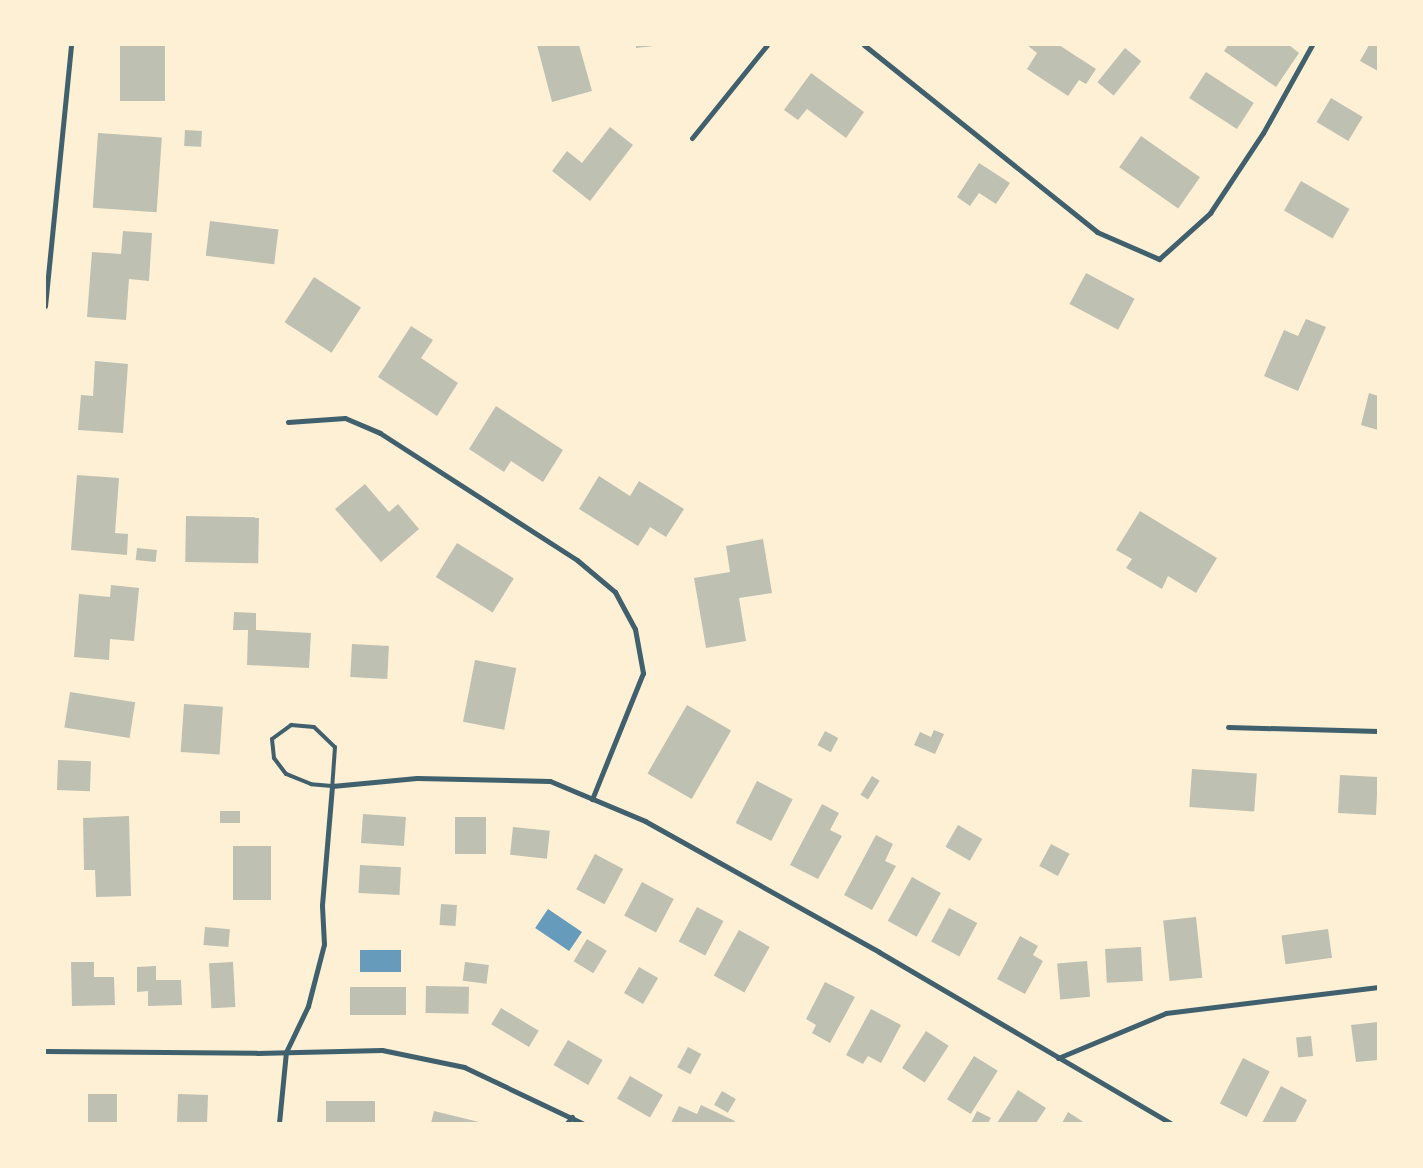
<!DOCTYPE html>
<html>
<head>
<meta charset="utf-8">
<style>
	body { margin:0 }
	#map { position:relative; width:1423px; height:1168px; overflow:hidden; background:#fdf0d5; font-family:"PT Sans Narrow",sans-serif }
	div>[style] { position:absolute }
	.water>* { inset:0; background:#669bbc; transform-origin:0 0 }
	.building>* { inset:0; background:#bec0b2; transform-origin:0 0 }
	.service>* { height:4px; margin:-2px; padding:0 2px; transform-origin:2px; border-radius:2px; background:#3f606c }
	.minor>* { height:5px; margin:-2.5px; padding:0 2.5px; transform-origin:2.5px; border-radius:2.5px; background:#3f606c }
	span { translate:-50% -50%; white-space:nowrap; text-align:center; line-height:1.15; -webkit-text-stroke:4px #fdf0d5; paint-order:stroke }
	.frame { position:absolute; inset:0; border:46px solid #fdf0d5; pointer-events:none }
</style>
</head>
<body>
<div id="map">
	<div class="water">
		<div style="left:548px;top:909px;width:41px;height:23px;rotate:34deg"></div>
		<div style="left:360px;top:950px;width:41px;height:22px"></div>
	</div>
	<div class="building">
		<div style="left:120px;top:45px;width:45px;height:56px"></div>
		<div style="clip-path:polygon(537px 45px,579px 45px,592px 91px,552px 102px)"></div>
		<div style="clip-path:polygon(636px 45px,654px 45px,654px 46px,636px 48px)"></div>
		<div style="clip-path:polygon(1059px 45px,1096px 69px,1086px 84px,1079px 80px,1068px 96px,1027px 69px,1037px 53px,1027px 45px)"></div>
		<div style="clip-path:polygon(1228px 45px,1289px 45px,1299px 53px,1276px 87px,1224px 51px)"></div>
		<div style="clip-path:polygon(1369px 45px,1378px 45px,1378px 71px,1360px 61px)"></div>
		<div style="left:1125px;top:48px;width:21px;height:44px;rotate:39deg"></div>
		<div style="left:1206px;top:72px;width:57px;height:31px;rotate:33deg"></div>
		<div style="clip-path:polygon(811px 73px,864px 112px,846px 138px,807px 109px,798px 120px,784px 110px)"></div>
		<div style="left:1331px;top:98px;width:37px;height:28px;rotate:31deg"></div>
		<div style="clip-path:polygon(610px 127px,633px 145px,590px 201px,552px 171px,567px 151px,582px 163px)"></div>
		<div style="left:185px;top:130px;width:17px;height:16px;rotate:3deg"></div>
		<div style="left:98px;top:133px;width:64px;height:75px;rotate:4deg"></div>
		<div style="left:1141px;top:136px;width:72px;height:38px;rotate:35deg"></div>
		<div style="clip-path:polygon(979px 163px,1010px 183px,996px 204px,979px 193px,970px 206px,957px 197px)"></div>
		<div style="left:1301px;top:181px;width:56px;height:34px;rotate:30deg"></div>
		<div style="left:210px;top:221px;width:69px;height:35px;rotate:7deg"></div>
		<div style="clip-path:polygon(123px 231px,152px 233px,149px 281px,129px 279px,126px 320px,87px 317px,92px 252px,121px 254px)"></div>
		<div style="left:1086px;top:273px;width:55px;height:35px;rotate:28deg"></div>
		<div style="left:314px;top:277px;width:56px;height:54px;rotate:33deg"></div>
		<div style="clip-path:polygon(1306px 319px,1326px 327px,1298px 391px,1264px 376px,1284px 330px,1298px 336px)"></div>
		<div style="clip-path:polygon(411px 326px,433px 340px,421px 358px,458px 383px,437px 416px,378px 377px)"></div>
		<div style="clip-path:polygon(95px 361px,128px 364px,123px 433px,78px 430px,81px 395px,93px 396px)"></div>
		<div style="clip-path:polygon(1369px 393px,1378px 396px,1378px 430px,1361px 425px)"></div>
		<div style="clip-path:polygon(496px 406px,563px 450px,543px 482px,511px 461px,504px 472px,469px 449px)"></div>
		<div style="clip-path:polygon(77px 475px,119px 478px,115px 533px,128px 534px,127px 555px,71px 550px)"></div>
		<div style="clip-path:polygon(599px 476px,630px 496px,639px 481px,684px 509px,666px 537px,650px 527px,638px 546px,579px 509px)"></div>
		<div style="clip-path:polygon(365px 484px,389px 512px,398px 504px,419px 529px,381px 562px,335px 509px)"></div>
		<div style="clip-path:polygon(1140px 511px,1217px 558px,1196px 593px,1168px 576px,1162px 589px,1126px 568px,1132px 559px,1116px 550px)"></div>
		<div style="left:186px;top:516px;width:73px;height:46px;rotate:1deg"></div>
		<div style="clip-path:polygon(763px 539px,772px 593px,739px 598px,746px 641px,706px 648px,694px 578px,730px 572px,726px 546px)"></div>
		<div style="left:457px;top:543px;width:67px;height:40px;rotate:32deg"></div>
		<div style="left:137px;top:548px;width:20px;height:12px;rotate:6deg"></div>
		<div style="clip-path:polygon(111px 585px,139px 588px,134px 641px,110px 639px,109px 660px,74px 657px,79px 594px,110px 597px)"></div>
		<div style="clip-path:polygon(234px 612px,256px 613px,256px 630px,311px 633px,309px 668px,247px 665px,248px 630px,233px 630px)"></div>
		<div style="left:352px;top:644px;width:37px;height:33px;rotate:3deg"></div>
		<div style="left:475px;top:660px;width:42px;height:63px;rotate:11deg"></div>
		<div style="left:70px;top:692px;width:66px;height:36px;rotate:9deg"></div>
		<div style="left:184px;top:704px;width:39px;height:48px;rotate:4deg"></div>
		<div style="left:687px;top:705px;width:51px;height:79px;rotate:30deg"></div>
		<div style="clip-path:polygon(934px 730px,944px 734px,935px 754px,914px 745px,920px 732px,931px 737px)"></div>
		<div style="left:825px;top:731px;width:15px;height:16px;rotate:28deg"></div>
		<div style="left:58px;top:760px;width:33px;height:30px;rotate:2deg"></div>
		<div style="left:1192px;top:769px;width:65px;height:38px;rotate:4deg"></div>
		<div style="left:1340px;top:775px;width:38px;height:38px;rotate:3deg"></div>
		<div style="left:872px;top:776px;width:9px;height:22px;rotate:32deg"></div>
		<div style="left:757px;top:781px;width:40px;height:47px;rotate:27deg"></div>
		<div style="clip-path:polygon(822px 804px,839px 813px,830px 830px,842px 836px,818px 879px,790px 865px)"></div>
		<div style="left:220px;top:811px;width:20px;height:12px"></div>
		<div style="left:363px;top:814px;width:43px;height:29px;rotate:4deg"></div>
		<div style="clip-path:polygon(129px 816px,131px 896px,96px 897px,95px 870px,84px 870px,83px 818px)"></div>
		<div style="left:455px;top:817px;width:31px;height:37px"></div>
		<div style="left:958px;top:825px;width:28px;height:25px;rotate:30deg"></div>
		<div style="left:513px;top:827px;width:37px;height:28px;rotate:6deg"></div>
		<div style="clip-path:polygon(876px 835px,893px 844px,885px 861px,896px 866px,872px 910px,844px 895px)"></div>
		<div style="left:1051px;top:844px;width:21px;height:25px;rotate:28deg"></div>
		<div style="left:233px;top:846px;width:38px;height:54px"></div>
		<div style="left:595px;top:854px;width:32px;height:40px;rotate:28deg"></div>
		<div style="left:360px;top:865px;width:41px;height:28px;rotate:3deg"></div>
		<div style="left:912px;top:877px;width:33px;height:50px;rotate:29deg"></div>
		<div style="left:642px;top:882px;width:36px;height:38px;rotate:28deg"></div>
		<div style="left:441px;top:904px;width:16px;height:21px;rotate:4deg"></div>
		<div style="left:697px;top:907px;width:30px;height:39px;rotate:28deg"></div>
		<div style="left:949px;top:908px;width:32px;height:38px;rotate:28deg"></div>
		<div style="left:1196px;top:917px;width:61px;height:33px;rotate:84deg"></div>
		<div style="left:205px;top:927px;width:25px;height:18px;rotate:5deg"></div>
		<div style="left:1328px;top:929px;width:29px;height:47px;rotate:82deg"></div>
		<div style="left:739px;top:930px;width:35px;height:52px;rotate:29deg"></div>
		<div style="clip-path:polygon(1020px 936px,1038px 946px,1033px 955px,1043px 961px,1025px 994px,997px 979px)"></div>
		<div style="left:587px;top:939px;width:23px;height:26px;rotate:31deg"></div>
		<div style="left:1141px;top:947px;width:34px;height:36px;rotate:87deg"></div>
		<div style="left:1087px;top:961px;width:36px;height:30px;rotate:85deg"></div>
		<div style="clip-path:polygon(71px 962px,94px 962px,94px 977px,114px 977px,115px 1005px,72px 1006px)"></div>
		<div style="left:233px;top:962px;width:45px;height:24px;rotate:87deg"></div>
		<div style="left:465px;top:962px;width:24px;height:19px;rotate:7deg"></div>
		<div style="clip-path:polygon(156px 966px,156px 980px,181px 980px,182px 1005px,148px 1006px,148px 991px,137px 992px,137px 967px)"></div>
		<div style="left:639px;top:967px;width:22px;height:30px;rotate:30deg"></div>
		<div style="clip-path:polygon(825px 982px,855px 997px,830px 1043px,812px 1033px,816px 1025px,806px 1019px)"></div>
		<div style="left:426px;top:986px;width:43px;height:27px;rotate:1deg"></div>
		<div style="left:350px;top:987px;width:56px;height:28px"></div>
		<div style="left:501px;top:1008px;width:44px;height:19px;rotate:31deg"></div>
		<div style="clip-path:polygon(871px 1009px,901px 1025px,881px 1063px,868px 1056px,863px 1064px,846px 1055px)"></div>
		<div style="clip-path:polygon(1378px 1022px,1378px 1060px,1356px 1062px,1351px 1025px)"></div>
		<div style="left:926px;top:1031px;width:27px;height:44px;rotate:33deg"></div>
		<div style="left:1311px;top:1036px;width:20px;height:15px;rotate:84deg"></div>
		<div style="left:568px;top:1040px;width:40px;height:29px;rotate:30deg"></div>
		<div style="left:688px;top:1047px;width:15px;height:23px;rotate:28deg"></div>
		<div style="left:974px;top:1056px;width:28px;height:51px;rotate:32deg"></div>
		<div style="left:1243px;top:1058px;width:30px;height:51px;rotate:27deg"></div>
		<div style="left:630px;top:1076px;width:38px;height:26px;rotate:30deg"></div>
		<div style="clip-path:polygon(1281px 1086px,1307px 1100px,1295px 1123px,1262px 1123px)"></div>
		<div style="clip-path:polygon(1018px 1090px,1046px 1108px,1036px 1123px,997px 1123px)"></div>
		<div style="left:722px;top:1091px;width:16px;height:16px;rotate:30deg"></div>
		<div style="left:88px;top:1094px;width:29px;height:29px"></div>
		<div style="left:178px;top:1094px;width:30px;height:29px;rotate:2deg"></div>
		<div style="left:326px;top:1101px;width:49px;height:22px"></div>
		<div style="clip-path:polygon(701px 1105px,735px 1121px,734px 1123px,671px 1123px,679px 1106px,697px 1114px)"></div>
		<div style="clip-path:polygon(434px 1111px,479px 1122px,479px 1123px,431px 1123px)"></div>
		<div style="clip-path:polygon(977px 1111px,991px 1118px,988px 1123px,971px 1123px)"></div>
		<div style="clip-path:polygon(1068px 1112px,1085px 1123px,1062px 1123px)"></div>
	</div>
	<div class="service">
		<div style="left:291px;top:725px;width:23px;rotate:5deg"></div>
		<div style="left:314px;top:727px;width:29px;rotate:44deg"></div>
		<div style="left:335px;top:747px;width:39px;rotate:94deg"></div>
		<div style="left:332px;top:786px;width:21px;rotate:-175deg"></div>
		<div style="left:311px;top:784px;width:27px;rotate:-158deg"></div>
		<div style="left:286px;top:774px;width:20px;rotate:-127deg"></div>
		<div style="left:274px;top:758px;width:19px;rotate:-96deg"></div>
		<div style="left:272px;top:739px;width:24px;rotate:-36deg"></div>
	</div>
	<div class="minor">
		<div style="left:864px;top:45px;width:299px;rotate:38.7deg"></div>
		<div style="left:1097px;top:232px;width:68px;rotate:23.5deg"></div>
		<div style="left:1159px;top:259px;width:69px;rotate:-42deg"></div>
		<div style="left:1210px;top:213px;width:96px;rotate:-56.5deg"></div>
		<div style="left:1263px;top:133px;width:101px;rotate:-60.9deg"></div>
		<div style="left:692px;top:138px;width:119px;rotate:-51.1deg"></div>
		<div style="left:45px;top:306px;width:262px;rotate:-84.3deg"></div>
		<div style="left:288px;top:422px;width:57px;rotate:-4deg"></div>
		<div style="left:345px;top:418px;width:38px;rotate:23deg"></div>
		<div style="left:380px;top:433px;width:234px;rotate:32.8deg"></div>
		<div style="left:577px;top:560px;width:50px;rotate:40.1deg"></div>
		<div style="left:615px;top:592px;width:42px;rotate:61.6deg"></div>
		<div style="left:635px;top:629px;width:45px;rotate:79.7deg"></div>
		<div style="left:643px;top:673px;width:136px;rotate:112deg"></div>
		<div style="left:1228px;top:727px;width:150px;rotate:1.5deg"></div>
		<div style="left:45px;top:1051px;width:212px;rotate:0.5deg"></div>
		<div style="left:257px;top:1053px;width:125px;rotate:-1.4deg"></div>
		<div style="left:382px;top:1050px;width:84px;rotate:11.7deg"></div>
		<div style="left:464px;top:1067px;width:131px;rotate:25.4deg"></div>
		<div style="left:1058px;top:1058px;width:117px;rotate:-22.6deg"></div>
		<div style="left:1166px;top:1013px;width:214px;rotate:-7deg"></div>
		<div style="left:279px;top:1123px;width:71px;rotate:-84.4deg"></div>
		<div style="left:286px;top:1052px;width:51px;rotate:-64.4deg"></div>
		<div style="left:308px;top:1006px;width:64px;rotate:-75.5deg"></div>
		<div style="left:324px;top:944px;width:39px;rotate:-93deg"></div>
		<div style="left:322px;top:905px;width:119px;rotate:-85.2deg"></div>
		<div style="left:332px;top:786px;width:85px;rotate:-5.4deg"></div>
		<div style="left:417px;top:778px;width:133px;rotate:1.3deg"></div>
		<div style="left:550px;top:781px;width:103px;rotate:22.8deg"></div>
		<div style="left:645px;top:821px;width:268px;rotate:29.2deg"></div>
		<div style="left:879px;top:952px;width:338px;rotate:30.4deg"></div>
		<div style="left:567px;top:1123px;width:8px;rotate:-50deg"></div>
	</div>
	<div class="frame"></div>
</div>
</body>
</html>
